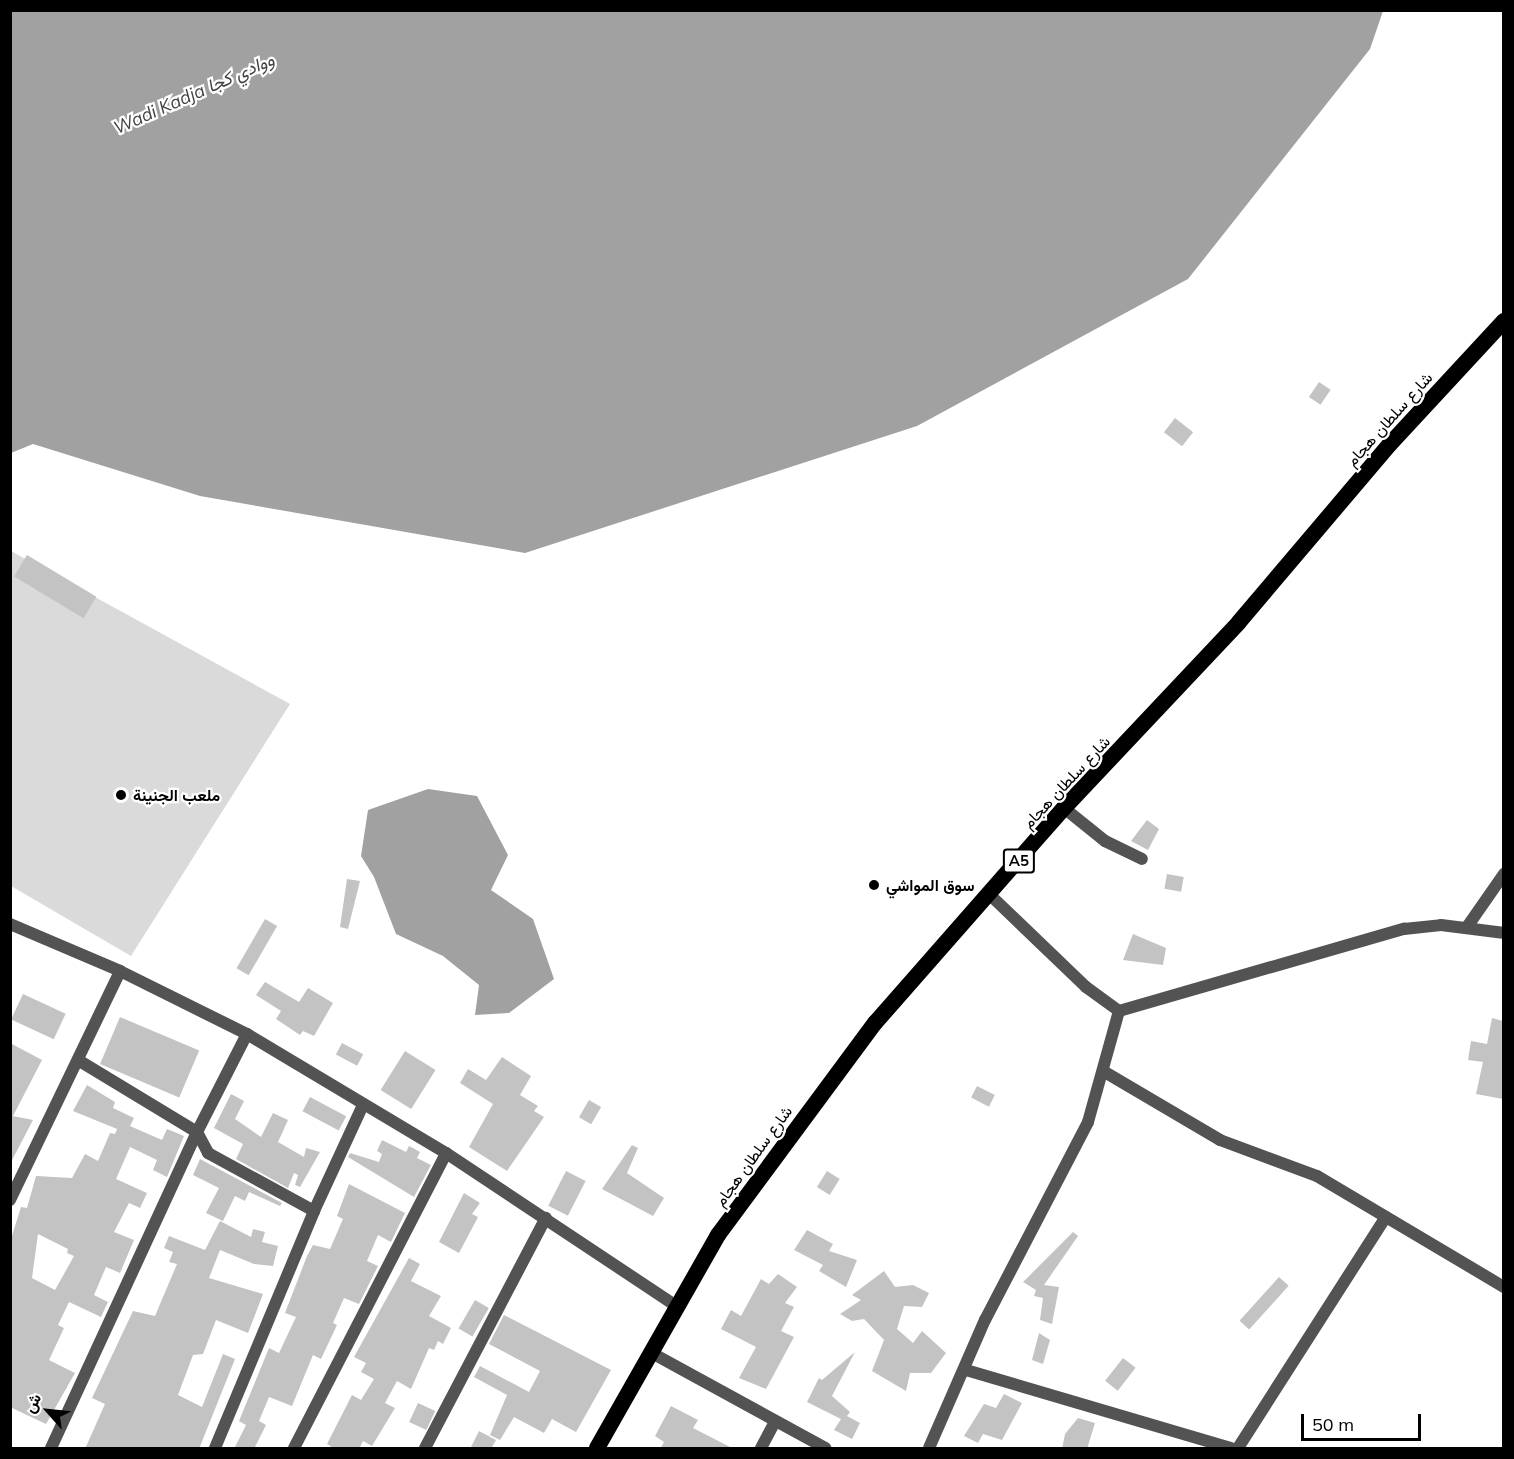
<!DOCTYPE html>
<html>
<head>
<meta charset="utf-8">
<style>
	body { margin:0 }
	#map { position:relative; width:1514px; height:1459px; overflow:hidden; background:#fff; font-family:Mulish,Vazirmatn,sans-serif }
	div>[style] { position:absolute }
	.green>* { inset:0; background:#dadada }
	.water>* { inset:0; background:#a1a1a1 }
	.building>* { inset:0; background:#c3c3c3; transform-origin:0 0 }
	.minor>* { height:12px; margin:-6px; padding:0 6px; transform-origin:6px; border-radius:6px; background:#535353 }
	.trunk>* { height:16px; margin:-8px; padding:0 8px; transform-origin:8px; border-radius:8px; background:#000 }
	.dots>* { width:16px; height:16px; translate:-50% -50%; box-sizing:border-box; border:3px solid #fff; border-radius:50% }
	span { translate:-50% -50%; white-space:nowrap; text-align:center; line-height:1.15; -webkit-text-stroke:4.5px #fff; paint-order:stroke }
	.shield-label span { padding:2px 4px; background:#fff; border:2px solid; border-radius:4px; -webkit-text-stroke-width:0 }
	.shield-label { font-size:15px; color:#000; font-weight:700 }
	.street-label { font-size:16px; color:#000 }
	.poi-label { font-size:16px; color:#000; font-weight:700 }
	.left { translate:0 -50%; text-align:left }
	.water-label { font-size:18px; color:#424242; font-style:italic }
	.frame { position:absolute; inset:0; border:12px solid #000; pointer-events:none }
	.north { position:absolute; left:18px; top:1381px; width:60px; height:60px; -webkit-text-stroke:4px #fff; paint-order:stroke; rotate:297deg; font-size:16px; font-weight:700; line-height:24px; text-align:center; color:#000 }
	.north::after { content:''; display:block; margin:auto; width:21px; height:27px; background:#000; clip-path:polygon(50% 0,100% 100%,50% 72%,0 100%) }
	.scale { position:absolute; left:1301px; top:1414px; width:120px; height:27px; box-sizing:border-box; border:3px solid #000; border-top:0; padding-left:8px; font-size:18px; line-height:21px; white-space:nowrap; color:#000; -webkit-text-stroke:4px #fff; paint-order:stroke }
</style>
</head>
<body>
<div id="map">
	<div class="green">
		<div style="clip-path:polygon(11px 551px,290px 704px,131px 956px,11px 886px)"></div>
	</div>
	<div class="water">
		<div style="clip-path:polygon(11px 10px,1383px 10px,1383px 11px,1370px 49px,1188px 279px,917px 426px,525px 553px,200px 496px,33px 444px,11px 453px)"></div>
		<div style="clip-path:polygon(428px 789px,477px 796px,508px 855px,491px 890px,533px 919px,554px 979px,509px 1013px,475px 1015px,479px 985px,443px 956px,396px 934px,374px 877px,361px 856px,368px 810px)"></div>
	</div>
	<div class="building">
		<div style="left:1319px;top:382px;width:14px;height:18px;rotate:34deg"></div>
		<div style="left:1175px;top:418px;width:23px;height:18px;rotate:38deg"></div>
		<div style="left:27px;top:555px;width:81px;height:25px;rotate:31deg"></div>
		<div style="clip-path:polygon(1147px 820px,1159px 829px,1148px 850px,1131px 841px)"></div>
		<div style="left:1167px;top:874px;width:17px;height:15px;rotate:10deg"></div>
		<div style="clip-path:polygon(347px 879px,360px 881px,348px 929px,340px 927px)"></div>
		<div style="left:265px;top:919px;width:14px;height:57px;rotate:30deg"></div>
		<div style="clip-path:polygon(1133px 934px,1166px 948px,1163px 965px,1123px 960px)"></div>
		<div style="clip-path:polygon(265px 982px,299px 1002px,308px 988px,333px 1003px,314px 1036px,303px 1031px,300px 1035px,276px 1019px,281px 1011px,256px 995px)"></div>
		<div style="left:23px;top:994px;width:47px;height:28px;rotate:25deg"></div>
		<div style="left:120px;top:1017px;width:86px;height:51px;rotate:23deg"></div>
		<div style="clip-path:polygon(1492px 1018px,1503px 1021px,1503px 1099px,1476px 1094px,1483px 1062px,1468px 1060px,1471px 1041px,1487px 1044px)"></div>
		<div style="clip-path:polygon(10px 1043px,42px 1060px,13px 1116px,33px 1120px,10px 1164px)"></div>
		<div style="left:342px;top:1043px;width:24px;height:13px;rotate:28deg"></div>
		<div style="left:405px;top:1051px;width:36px;height:46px;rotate:32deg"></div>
		<div style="clip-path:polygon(502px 1057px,531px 1076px,520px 1095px,538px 1106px,534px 1111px,544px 1117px,507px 1171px,469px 1147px,493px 1104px,460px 1083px,468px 1069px,486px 1080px)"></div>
		<div style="clip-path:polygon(evenodd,87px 1085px,115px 1102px,113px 1108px,134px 1118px,130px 1126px,162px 1140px,167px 1129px,184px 1136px,167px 1177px,153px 1170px,157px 1160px,130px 1147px,116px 1179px,147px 1193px,140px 1208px,129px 1203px,114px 1232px,134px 1240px,120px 1273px,106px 1267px,94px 1295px,108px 1302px,101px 1317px,69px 1302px,58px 1325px,64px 1328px,49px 1360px,75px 1373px,46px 1424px,10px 1407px,10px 1242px,21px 1207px,27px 1208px,36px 1176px,72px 1178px,85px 1154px,98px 1161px,110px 1133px,115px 1134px,117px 1129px,73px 1111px,87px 1085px,38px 1234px,68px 1249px,67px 1253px,74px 1256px,55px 1290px,32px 1278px,38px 1234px)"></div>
		<div style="left:977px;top:1086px;width:20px;height:13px;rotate:27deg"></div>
		<div style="clip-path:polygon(231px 1094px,244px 1101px,235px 1119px,261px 1137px,273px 1113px,288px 1120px,278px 1142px,304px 1157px,306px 1148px,320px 1152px,300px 1187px,295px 1185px,298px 1175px,294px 1173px,288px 1188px,236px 1159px,243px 1144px,214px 1128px)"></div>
		<div style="left:310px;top:1097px;width:41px;height:16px;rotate:28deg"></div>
		<div style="left:589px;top:1100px;width:14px;height:20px;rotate:30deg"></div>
		<div style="clip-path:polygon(382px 1140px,406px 1152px,409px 1146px,420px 1152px,417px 1158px,431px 1165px,414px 1197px,348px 1157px,350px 1153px,379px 1162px,382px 1154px,377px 1151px)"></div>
		<div style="clip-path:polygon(632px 1145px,638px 1148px,627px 1173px,664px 1198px,653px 1216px,602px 1189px)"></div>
		<div style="clip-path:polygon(200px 1159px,282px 1203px,280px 1206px,249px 1192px,245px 1201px,235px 1196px,223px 1221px,206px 1213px,219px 1188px,193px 1175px)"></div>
		<div style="left:566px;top:1171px;width:22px;height:39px;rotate:27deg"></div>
		<div style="left:827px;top:1171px;width:15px;height:19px;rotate:32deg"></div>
		<div style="clip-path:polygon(349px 1184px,405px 1213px,391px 1242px,378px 1235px,367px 1261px,378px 1266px,359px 1304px,344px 1298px,333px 1323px,337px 1325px,321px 1359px,313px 1355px,292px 1406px,269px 1397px,259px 1421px,266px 1425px,254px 1449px,234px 1449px,246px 1425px,239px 1421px,269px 1348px,279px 1353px,296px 1317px,285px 1313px,307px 1256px,313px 1245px,330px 1249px,343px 1219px,337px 1216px)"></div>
		<div style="clip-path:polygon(464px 1193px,480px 1203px,472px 1214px,478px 1217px,459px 1253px,439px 1242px)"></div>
		<div style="clip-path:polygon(220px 1221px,251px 1237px,253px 1229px,265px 1232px,262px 1242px,278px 1246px,273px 1266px,254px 1264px,220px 1250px,209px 1278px,263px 1294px,248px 1333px,216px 1320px,203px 1354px,193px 1355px,178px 1395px,202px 1407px,223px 1354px,235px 1359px,199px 1449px,85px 1449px,105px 1404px,92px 1398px,133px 1311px,155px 1316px,177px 1264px,169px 1262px,173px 1252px,164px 1248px,169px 1236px,205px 1250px)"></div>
		<div style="clip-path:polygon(807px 1230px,833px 1244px,829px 1251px,857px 1260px,846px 1287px,819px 1271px,823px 1265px,794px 1250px)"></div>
		<div style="clip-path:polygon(1073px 1232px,1078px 1236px,1044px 1285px,1059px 1287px,1052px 1324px,1040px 1320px,1043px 1298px,1034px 1296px,1036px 1290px,1023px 1282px)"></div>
		<div style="clip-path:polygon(409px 1258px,420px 1264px,411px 1281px,441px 1296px,429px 1316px,451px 1328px,443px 1344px,438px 1341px,434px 1350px,429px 1348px,411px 1389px,397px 1381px,385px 1403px,395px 1408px,372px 1446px,363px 1441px,359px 1449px,335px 1449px,327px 1444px,352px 1395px,361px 1400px,374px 1379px,361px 1372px,366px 1363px,354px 1357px)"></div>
		<div style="clip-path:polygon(884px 1271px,895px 1287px,913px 1285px,929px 1293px,922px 1307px,904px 1306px,897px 1329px,913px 1343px,922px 1331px,946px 1353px,931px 1373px,910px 1373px,906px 1391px,872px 1371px,884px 1340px,864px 1319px,852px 1321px,840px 1314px,861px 1300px,852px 1295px)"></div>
		<div style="clip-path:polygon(778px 1274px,797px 1287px,785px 1303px,794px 1307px,781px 1331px,794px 1337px,766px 1389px,739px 1378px,756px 1347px,721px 1329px,731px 1310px,741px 1316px,761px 1279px,769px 1284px)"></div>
		<div style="left:1279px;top:1277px;width:13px;height:59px;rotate:42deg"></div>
		<div style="left:475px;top:1300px;width:16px;height:33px;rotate:30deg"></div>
		<div style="clip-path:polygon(504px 1315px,611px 1370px,576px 1432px,552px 1419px,544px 1433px,514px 1417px,500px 1440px,490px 1435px,507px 1395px,474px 1377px,480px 1366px,529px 1392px,540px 1371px,489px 1344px)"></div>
		<div style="clip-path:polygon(1039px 1333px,1050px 1340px,1043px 1364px,1032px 1360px)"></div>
		<div style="clip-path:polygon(855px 1352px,832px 1396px,850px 1412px,847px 1416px,860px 1423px,852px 1439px,834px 1430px,841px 1419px,807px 1402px,819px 1378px,822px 1380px)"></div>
		<div style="left:1123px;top:1358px;width:16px;height:29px;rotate:38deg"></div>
		<div style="clip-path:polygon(1004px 1394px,1022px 1403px,1002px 1440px,983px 1434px,978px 1443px,964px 1436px,984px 1404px,996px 1408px)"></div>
		<div style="left:418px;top:1403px;width:19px;height:21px;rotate:25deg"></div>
		<div style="clip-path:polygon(671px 1406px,698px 1420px,693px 1428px,734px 1449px,660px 1449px,664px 1442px,655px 1436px)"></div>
		<div style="clip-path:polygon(1078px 1418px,1095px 1423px,1087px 1449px,1062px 1449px,1065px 1434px)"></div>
		<div style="clip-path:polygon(479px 1431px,496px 1440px,491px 1449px,470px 1449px)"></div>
	</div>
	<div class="minor">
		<div style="left:1064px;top:808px;width:53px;rotate:38.8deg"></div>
		<div style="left:1105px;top:841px;width:41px;rotate:25.9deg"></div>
		<div style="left:10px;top:924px;width:120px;rotate:23.1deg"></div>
		<div style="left:120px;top:971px;width:142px;rotate:26.4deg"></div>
		<div style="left:247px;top:1034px;width:232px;rotate:30.9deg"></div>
		<div style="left:446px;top:1153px;width:276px;rotate:33.6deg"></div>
		<div style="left:1467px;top:927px;width:65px;rotate:-55.1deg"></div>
		<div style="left:1119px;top:1011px;width:297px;rotate:-16.1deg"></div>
		<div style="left:1404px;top:929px;width:37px;rotate:-6deg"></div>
		<div style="left:1441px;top:925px;width:64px;rotate:7.2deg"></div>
		<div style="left:78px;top:1060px;width:139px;rotate:31.2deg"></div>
		<div style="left:197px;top:1132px;width:24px;rotate:62deg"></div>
		<div style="left:208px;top:1153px;width:121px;rotate:28.7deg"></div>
		<div style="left:1103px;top:1071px;width:136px;rotate:30.5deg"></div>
		<div style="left:1220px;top:1140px;width:103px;rotate:20.4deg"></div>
		<div style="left:1317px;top:1176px;width:217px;rotate:30.7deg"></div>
		<div style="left:10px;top:1200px;width:254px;rotate:-64.3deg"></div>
		<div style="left:650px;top:1352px;width:200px;rotate:28.7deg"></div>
		<div style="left:966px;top:1370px;width:276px;rotate:16.4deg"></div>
		<div style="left:51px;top:1448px;width:348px;rotate:-65.2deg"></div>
		<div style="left:197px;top:1132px;width:110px;rotate:-63deg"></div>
		<div style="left:215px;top:1448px;width:257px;rotate:-67.3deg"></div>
		<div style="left:314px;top:1211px;width:117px;rotate:-65.2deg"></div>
		<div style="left:294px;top:1448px;width:332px;rotate:-62.7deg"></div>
		<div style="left:425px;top:1448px;width:260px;rotate:-62.3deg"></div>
		<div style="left:761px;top:1448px;width:30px;rotate:-62deg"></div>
		<div style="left:929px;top:1448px;width:140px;rotate:-66.4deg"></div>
		<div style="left:985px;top:1320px;width:223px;rotate:-62.5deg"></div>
		<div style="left:1088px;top:1122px;width:115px;rotate:-74.4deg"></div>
		<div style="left:1119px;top:1011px;width:41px;rotate:-144deg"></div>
		<div style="left:1086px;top:987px;width:134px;rotate:-136.2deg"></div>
		<div style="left:1238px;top:1448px;width:274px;rotate:-57.4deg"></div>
	</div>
	<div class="trunk">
		<div style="left:597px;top:1448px;width:245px;rotate:-60.4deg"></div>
		<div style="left:718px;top:1235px;width:264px;rotate:-53.5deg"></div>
		<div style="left:875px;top:1023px;width:286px;rotate:-48.7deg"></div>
		<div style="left:1064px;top:808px;width:255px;rotate:-46.7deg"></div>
		<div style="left:1239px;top:622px;width:233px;rotate:-49.7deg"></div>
		<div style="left:1390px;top:444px;width:168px;rotate:-47.2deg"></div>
	</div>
	<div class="dots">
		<div style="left:121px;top:795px;background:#000"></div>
		<div style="left:874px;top:885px;background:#000"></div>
	</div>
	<div class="shield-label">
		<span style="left:1019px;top:861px">A5</span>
	</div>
	<div class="street-label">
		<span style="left:1389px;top:419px;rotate:-48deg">شارع سلطان هجام</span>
		<span style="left:1066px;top:782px;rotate:-47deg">شارع سلطان هجام</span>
		<span style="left:753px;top:1156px;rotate:-54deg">شارع سلطان هجام</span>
	</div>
	<div class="poi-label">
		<span class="left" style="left:133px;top:795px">ملعب الجنينة</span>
		<span class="left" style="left:886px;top:885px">سوق المواشي</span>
	</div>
	<div class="water-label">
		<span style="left:194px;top:94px;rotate:-24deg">Wadi Kadja ووادي كجا</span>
	</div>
	<div class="frame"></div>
	<div class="north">ش</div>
	<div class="scale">50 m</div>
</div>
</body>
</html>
